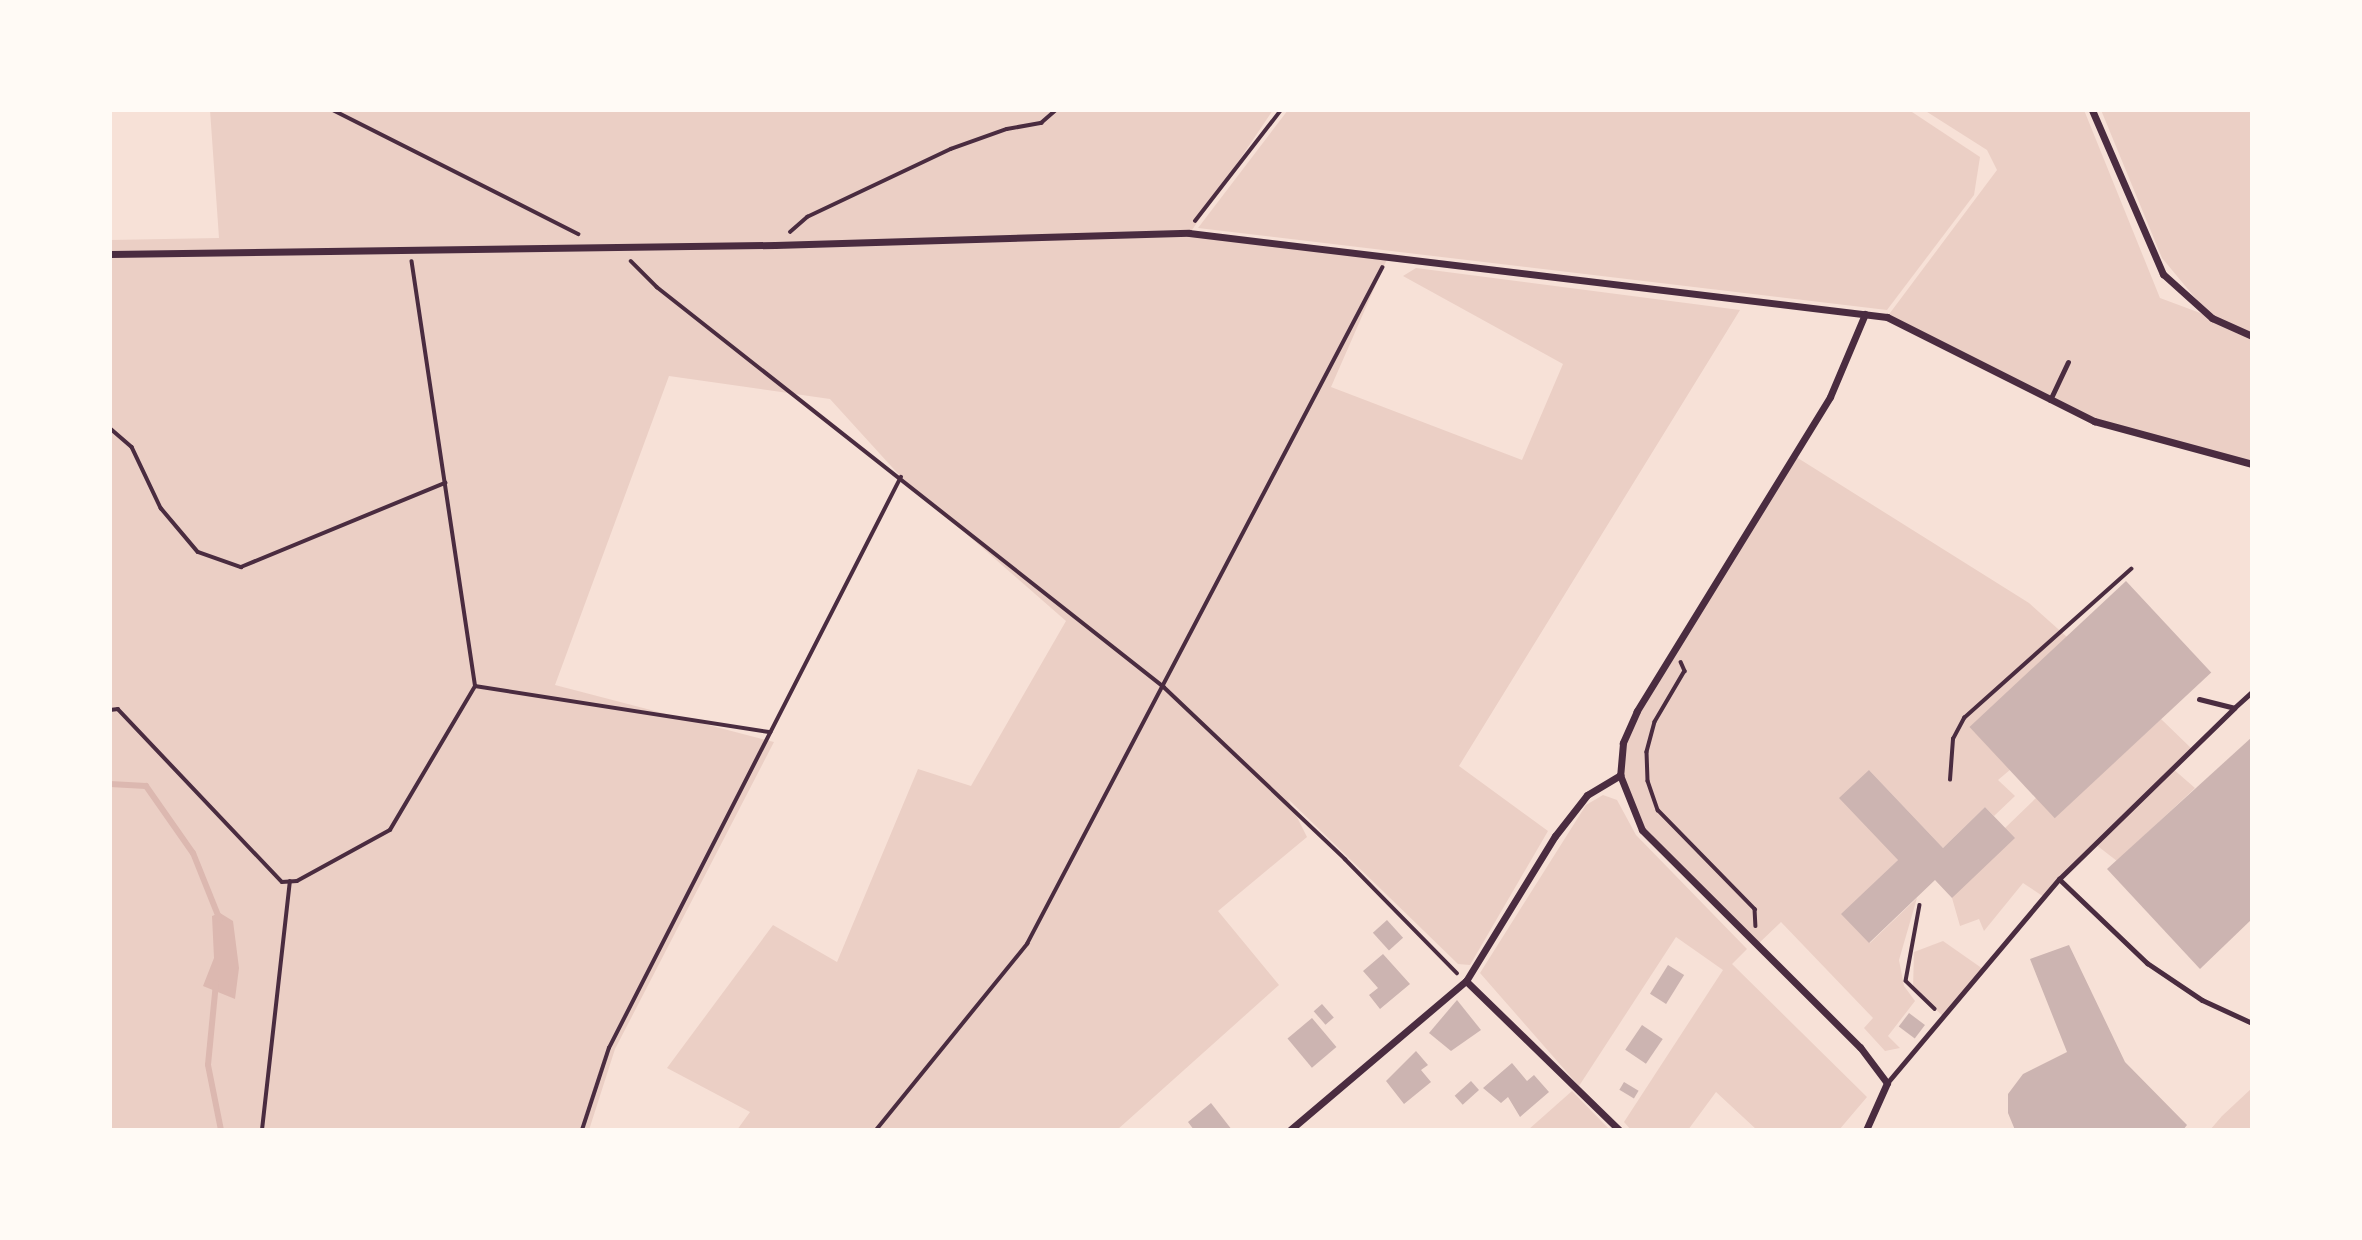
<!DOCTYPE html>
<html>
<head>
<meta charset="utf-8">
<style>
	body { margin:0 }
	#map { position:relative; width:2362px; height:1240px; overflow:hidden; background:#f7e1d7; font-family:"Golos Text",sans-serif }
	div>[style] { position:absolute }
	.green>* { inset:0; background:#ebcfc5 }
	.water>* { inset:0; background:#dcb8b0 }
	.stream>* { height:6px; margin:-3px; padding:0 3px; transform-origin:3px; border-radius:3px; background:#dcb8b0 }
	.building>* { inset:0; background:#ccb4b1; transform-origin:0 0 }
	.path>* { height:3.5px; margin:-1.75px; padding:0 1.75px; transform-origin:1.75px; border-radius:1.75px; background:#4a2c40 }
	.service>* { height:5px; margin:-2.5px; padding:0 2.5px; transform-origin:2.5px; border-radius:2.5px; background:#4a2c40 }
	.minor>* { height:7px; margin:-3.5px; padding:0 3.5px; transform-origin:3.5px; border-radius:3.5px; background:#4a2c40 }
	span { translate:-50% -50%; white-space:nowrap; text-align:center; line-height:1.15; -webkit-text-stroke:5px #fffaf5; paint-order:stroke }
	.frame { position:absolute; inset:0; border:112px solid #fffaf5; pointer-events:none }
</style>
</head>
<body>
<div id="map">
	<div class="green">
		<div style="clip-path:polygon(210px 110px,1273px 110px,1190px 233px,1388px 257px,1331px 387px,1522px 460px,1563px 364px,1403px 276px,1416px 268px,1740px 310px,1459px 766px,1548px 831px,1470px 965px,1458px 964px,1288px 799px,1307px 837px,1218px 911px,1279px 985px,1117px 1130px,737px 1130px,750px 1112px,667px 1068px,773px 925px,837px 962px,918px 769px,971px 786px,1066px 621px,901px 477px,830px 399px,669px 376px,555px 685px,774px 742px,615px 1049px,589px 1130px,110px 1130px,110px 240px,219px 238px)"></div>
		<div style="clip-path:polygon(1288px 110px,1909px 110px,1980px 157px,1974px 195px,1887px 310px,1198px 228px)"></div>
		<div style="clip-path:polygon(1924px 110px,2084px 110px,2160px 298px,2211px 317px,2162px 258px,2101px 110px,2252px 110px,2252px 464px,2094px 421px,1887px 317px,1997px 170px,1987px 150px)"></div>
		<div style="clip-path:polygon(1793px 455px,2029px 603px,2067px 637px,2011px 769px,1998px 780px,2015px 796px,1994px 816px,1985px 807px,1943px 848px,1869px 770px,1898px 860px,1842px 914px,1870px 943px,1917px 898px,1899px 960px,1904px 986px,1915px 1001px,1888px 1036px,1900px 1048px,1885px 1051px,1864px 1028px,1873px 1018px,1781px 922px,1757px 945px,1642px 830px,1620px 775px,1623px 743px,1637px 711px)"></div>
		<div style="clip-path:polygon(2161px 719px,2192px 749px,2172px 768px,2195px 788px,2117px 861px,2095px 844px,2044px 897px,2023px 883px,1984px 931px,1979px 919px,1960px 926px,1952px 898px,2005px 828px,2037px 797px,2056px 816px)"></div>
		<div style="clip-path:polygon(1603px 795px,1617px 800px,1636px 835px,1747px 949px,1732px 964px,1867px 1097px,1839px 1130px,1757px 1130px,1716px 1092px,1688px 1130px,1631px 1130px,1624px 1122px,1723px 970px,1676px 937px,1579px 1086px,1480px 973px,1586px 805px)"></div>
		<div style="clip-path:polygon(1943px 941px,1983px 969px,1944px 1017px,1913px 989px,1914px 952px)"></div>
		<div style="clip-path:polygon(2252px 1088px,2252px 1130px,2210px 1130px,2222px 1116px)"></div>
		<div style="clip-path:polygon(1572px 1091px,1610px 1130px,1528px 1130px)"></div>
	</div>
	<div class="water">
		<div style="clip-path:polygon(220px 913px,233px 921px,239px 968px,235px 999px,203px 986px,214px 958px,212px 916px)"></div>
	</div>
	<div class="stream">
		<div style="left:110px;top:784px;width:36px;rotate:3deg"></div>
		<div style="left:146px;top:786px;width:82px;rotate:55deg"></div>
		<div style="left:193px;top:853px;width:72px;rotate:68.1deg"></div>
		<div style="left:216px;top:983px;width:82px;rotate:95.6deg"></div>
		<div style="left:208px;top:1065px;width:66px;rotate:78.7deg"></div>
	</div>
	<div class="building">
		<div style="left:2126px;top:581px;width:125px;height:214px;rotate:47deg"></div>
		<div style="clip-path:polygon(2252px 737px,2252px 919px,2200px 969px,2107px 869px)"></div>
		<div style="clip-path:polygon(1869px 770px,1943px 848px,1985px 807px,2015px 838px,1952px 898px,1935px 880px,1869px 943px,1841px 914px,1898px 860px,1839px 798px)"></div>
		<div style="left:1387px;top:920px;width:24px;height:19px;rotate:48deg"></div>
		<div style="clip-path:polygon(2069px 945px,2125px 1062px,2187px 1125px,2183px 1130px,2015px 1130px,2008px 1113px,2008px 1094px,2023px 1074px,2067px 1052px,2030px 959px)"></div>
		<div style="clip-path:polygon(1383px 954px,1410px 984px,1380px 1009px,1369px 995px,1378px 988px,1363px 971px)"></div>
		<div style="left:1668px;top:965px;width:19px;height:34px;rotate:32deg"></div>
		<div style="clip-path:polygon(1457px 1000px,1481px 1030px,1451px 1051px,1429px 1033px)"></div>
		<div style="left:1322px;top:1004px;width:18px;height:11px;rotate:49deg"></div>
		<div style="left:1909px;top:1013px;width:20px;height:17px;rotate:37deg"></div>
		<div style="left:1312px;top:1018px;width:38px;height:32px;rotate:50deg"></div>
		<div style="left:1642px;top:1025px;width:25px;height:30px;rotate:34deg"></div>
		<div style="clip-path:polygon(1416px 1051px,1428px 1065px,1421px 1070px,1431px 1082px,1404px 1104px,1386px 1081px)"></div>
		<div style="clip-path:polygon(1512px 1063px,1527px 1081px,1534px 1075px,1549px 1092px,1520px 1117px,1508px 1097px,1501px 1103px,1483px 1088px)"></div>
		<div style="left:1471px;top:1081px;width:12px;height:22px;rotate:48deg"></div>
		<div style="left:1624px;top:1082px;width:17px;height:9px;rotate:31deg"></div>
		<div style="clip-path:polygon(1211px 1103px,1232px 1130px,1194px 1130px,1188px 1122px)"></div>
	</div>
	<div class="path">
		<div style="left:333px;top:110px;width:275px;rotate:26.8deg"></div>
		<div style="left:1195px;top:221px;width:140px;rotate:-52.2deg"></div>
		<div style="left:790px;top:232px;width:23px;rotate:-41deg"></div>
		<div style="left:807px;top:217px;width:159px;rotate:-25.3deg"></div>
		<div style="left:951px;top:149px;width:59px;rotate:-19.7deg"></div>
		<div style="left:1007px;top:129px;width:35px;rotate:-10deg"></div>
		<div style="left:1041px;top:123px;width:20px;rotate:-41deg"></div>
		<div style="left:631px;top:261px;width:37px;rotate:45deg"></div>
		<div style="left:657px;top:287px;width:646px;rotate:38.27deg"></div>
		<div style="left:1164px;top:687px;width:250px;rotate:43.5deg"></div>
		<div style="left:1345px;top:859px;width:160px;rotate:45.5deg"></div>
		<div style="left:110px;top:428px;width:29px;rotate:41deg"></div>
		<div style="left:132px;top:447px;width:68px;rotate:64.6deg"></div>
		<div style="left:161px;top:508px;width:57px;rotate:49.9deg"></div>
		<div style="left:198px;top:552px;width:46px;rotate:19.2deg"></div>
		<div style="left:241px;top:567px;width:221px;rotate:-22.4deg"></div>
		<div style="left:1681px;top:662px;width:10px;rotate:66deg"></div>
		<div style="left:1685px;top:671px;width:59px;rotate:120.5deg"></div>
		<div style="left:1655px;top:722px;width:31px;rotate:105deg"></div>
		<div style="left:1647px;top:752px;width:29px;rotate:88deg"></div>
		<div style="left:1648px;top:781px;width:31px;rotate:71deg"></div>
		<div style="left:1658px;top:810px;width:139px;rotate:45.6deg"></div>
		<div style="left:1755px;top:909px;width:17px;rotate:87deg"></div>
		<div style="left:475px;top:686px;width:299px;rotate:8.9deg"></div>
		<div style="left:110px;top:710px;width:8px;rotate:-7deg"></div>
		<div style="left:118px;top:709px;width:238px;rotate:46.5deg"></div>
		<div style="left:282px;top:882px;width:15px;rotate:-4deg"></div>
		<div style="left:297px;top:881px;width:106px;rotate:-28.7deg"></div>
		<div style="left:390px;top:830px;width:167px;rotate:-59.4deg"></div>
		<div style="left:475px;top:686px;width:429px;rotate:-98.5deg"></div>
		<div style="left:1950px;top:780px;width:41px;rotate:-85.8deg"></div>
		<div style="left:1953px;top:739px;width:24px;rotate:-62deg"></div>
		<div style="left:1964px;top:718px;width:224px;rotate:-41.7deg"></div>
		<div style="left:1920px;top:905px;width:77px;rotate:100.4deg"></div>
		<div style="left:1906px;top:981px;width:40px;rotate:44deg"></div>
		<div style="left:262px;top:1130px;width:250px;rotate:-83.6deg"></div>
		<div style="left:582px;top:1130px;width:86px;rotate:-71.8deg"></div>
		<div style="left:609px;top:1048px;width:641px;rotate:-62.92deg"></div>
		<div style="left:876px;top:1130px;width:240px;rotate:-50.9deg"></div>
		<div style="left:1027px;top:944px;width:764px;rotate:-62.29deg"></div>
	</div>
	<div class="service">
		<div style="left:2050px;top:400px;width:42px;rotate:-64.7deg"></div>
		<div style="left:2199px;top:699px;width:36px;rotate:14deg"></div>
		<div style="left:2234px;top:708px;width:24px;rotate:-42deg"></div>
		<div style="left:2059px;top:879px;width:245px;rotate:-44.3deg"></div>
		<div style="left:1887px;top:1083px;width:267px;rotate:-49.9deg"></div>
		<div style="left:2059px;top:879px;width:122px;rotate:43.7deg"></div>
		<div style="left:2147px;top:963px;width:66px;rotate:33.9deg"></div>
		<div style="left:2202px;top:1000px;width:55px;rotate:24.7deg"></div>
	</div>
	<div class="minor">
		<div style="left:2092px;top:110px;width:179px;rotate:66.6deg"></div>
		<div style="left:2163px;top:274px;width:66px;rotate:41.9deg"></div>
		<div style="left:2212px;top:318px;width:44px;rotate:24.2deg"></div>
		<div style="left:110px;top:254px;width:665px;rotate:-0.78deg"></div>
		<div style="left:775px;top:245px;width:414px;rotate:-1.7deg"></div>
		<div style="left:1189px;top:233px;width:703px;rotate:6.86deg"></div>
		<div style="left:1887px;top:317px;width:232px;rotate:26.7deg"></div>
		<div style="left:2094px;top:421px;width:164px;rotate:15.2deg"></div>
		<div style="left:1865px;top:314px;width:90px;rotate:112.9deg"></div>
		<div style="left:1830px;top:397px;width:369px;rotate:121.6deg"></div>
		<div style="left:1637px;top:711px;width:35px;rotate:114deg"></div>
		<div style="left:1623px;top:743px;width:32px;rotate:95deg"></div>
		<div style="left:1620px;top:775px;width:59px;rotate:68.2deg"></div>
		<div style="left:1642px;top:830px;width:308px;rotate:44.9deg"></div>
		<div style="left:1860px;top:1047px;width:45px;rotate:53.1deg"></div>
		<div style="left:1887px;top:1083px;width:51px;rotate:114.1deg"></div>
		<div style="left:1466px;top:981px;width:214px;rotate:44.2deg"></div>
		<div style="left:1290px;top:1130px;width:231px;rotate:-40.3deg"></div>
		<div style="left:1466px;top:981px;width:170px;rotate:-58.5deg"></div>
		<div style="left:1555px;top:836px;width:52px;rotate:-52deg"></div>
		<div style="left:1587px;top:795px;width:39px;rotate:-31deg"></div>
	</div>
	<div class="frame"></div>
</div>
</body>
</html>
